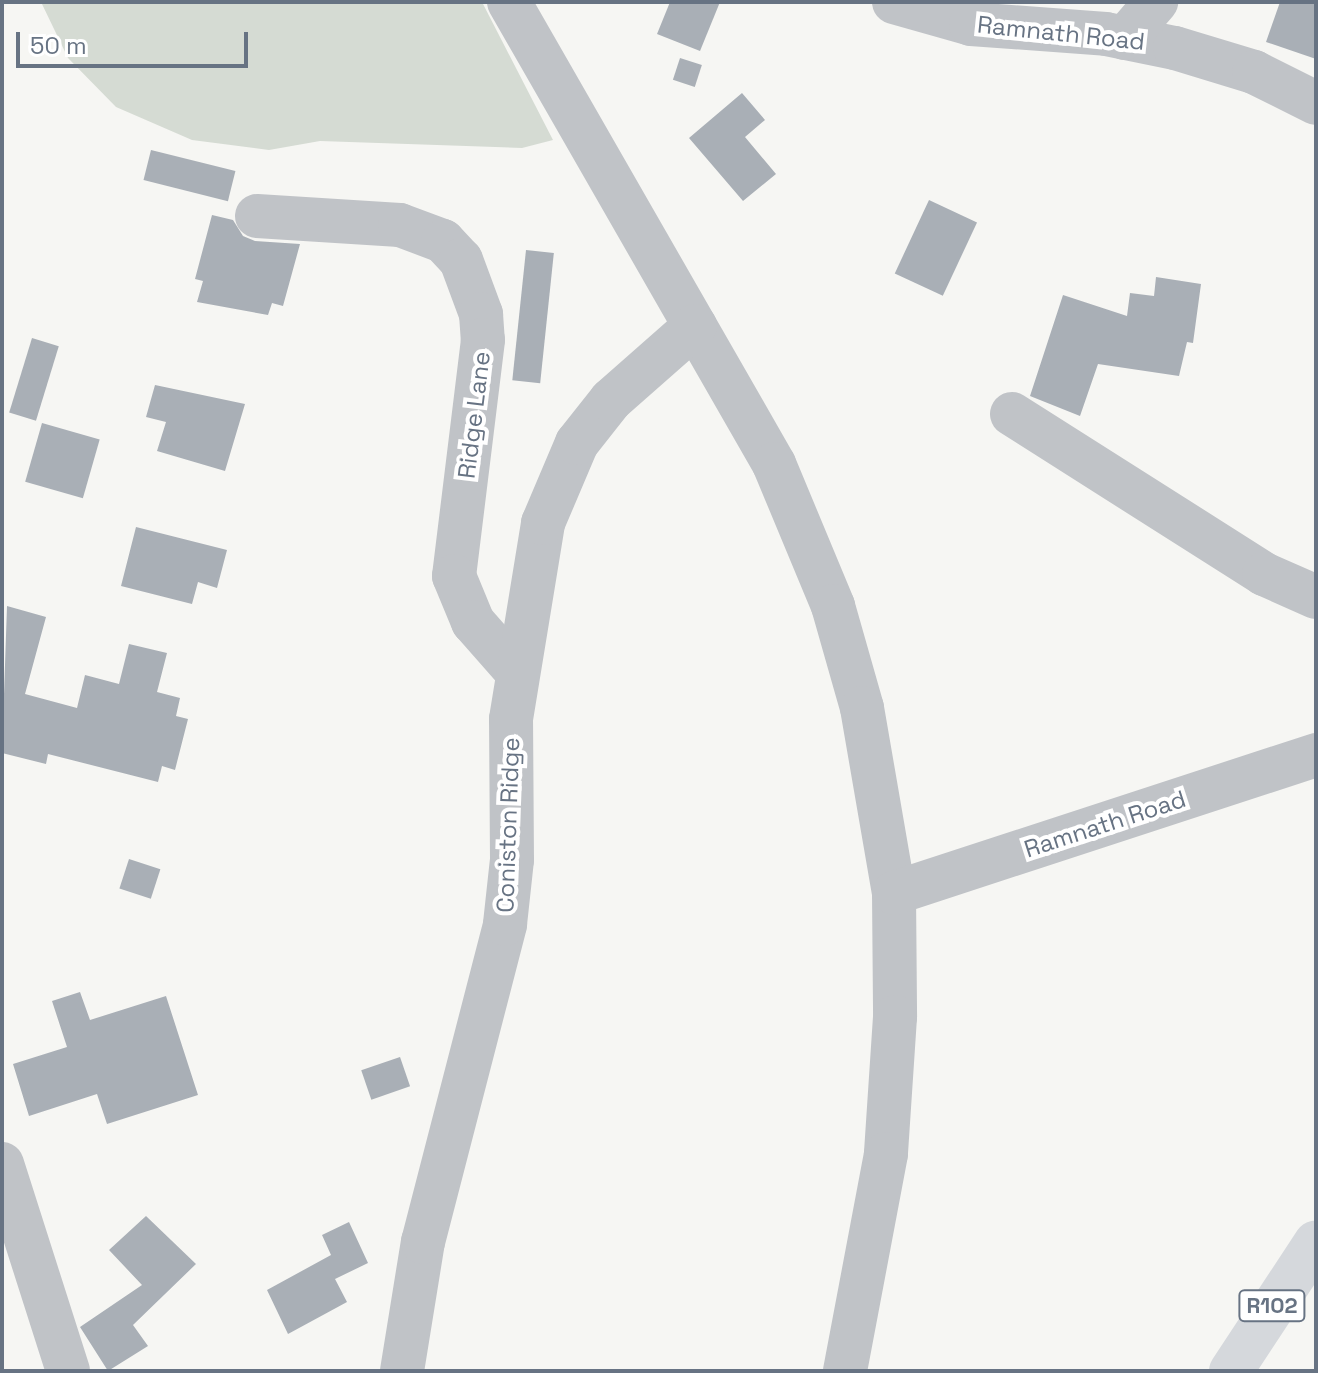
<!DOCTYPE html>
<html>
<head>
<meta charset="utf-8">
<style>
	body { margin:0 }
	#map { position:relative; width:1318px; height:1373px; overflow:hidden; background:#f6f6f3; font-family:"Space Grotesk",sans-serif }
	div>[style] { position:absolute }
	.green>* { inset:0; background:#d5dbd3 }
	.building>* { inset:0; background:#a9afb6; transform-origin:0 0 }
	.minor>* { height:44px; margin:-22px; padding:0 22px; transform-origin:22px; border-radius:22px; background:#c0c3c7 }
	.major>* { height:44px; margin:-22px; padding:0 22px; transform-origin:22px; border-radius:22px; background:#d5d8dc }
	span { translate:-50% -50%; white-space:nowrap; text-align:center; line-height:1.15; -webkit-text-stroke:8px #fff; paint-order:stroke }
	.shield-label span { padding:2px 6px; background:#fff; border:2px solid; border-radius:6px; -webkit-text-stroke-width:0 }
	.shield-label { font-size:22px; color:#677383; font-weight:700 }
	.street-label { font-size:24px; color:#677383 }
	.frame { position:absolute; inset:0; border:4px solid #677383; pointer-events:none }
	.scale { position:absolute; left:16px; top:32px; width:232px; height:36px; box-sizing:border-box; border:4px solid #677383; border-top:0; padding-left:10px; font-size:24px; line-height:28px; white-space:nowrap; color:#677383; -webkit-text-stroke:6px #fff; paint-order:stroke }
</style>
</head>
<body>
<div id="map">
	<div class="green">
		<div style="clip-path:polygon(41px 2px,482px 2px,553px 140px,522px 148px,320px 141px,269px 150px,192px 140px,116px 107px,68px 58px)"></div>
	</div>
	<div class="building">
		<div style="clip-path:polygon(670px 2px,720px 2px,700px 51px,657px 34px)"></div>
		<div style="clip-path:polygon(1280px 2px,1316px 2px,1316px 59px,1266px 42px)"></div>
		<div style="left:680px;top:58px;width:23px;height:23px;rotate:18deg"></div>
		<div style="clip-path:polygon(742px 93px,765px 120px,745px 137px,776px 174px,743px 201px,689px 138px)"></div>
		<div style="left:151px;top:150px;width:87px;height:31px;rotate:14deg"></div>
		<div style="left:929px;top:200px;width:53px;height:81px;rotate:25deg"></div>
		<div style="clip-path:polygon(212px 215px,233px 220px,243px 236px,255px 241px,300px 244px,283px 306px,272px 303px,268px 315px,197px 302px,203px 281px,195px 279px)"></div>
		<div style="left:526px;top:250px;width:28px;height:131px;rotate:6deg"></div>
		<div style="clip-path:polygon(1156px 277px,1201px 284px,1193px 343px,1187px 342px,1179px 376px,1098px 364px,1080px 416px,1030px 396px,1063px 295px,1127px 316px,1130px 293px,1154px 296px)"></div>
		<div style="left:32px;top:338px;width:28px;height:78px;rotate:17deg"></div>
		<div style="clip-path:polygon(155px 385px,245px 404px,225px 471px,157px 451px,166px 422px,146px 417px)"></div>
		<div style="left:42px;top:423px;width:60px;height:61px;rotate:16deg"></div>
		<div style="clip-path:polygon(136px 527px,227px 550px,217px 588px,198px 582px,192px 604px,121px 586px)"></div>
		<div style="clip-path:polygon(7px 606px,46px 617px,25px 694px,77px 708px,85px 675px,119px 684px,129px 644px,167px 653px,157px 692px,180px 698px,176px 716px,188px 719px,175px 770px,162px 766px,158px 782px,48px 754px,46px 764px,2px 753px)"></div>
		<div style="left:129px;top:859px;width:33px;height:31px;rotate:18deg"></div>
		<div style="clip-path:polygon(80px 992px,90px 1020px,166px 996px,198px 1095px,107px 1124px,97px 1094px,29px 1116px,13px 1064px,67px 1047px,52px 1001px)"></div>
		<div style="left:400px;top:1057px;width:31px;height:41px;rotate:71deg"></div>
		<div style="clip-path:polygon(146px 1216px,196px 1264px,133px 1325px,148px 1346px,108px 1371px,80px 1327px,142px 1285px,109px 1250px)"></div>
		<div style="clip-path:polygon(349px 1222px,368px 1263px,335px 1279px,347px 1302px,288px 1334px,267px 1290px,331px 1255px,322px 1235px)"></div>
	</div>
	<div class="minor">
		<div style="left:509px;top:2px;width:533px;rotate:60.16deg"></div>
		<div style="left:774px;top:464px;width:154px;rotate:67.4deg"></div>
		<div style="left:833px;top:606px;width:106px;rotate:74.1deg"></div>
		<div style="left:862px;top:708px;width:188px;rotate:80.2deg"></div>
		<div style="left:894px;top:893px;width:124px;rotate:89.5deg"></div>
		<div style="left:895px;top:1017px;width:137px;rotate:93.8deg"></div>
		<div style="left:886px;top:1154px;width:221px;rotate:100.7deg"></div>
		<div style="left:894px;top:2px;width:80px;rotate:15.9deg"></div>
		<div style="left:971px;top:24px;width:135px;rotate:4.2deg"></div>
		<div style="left:1106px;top:34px;width:70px;rotate:11.5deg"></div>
		<div style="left:1175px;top:48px;width:83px;rotate:16.9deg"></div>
		<div style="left:1254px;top:72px;width:69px;rotate:26.6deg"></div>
		<div style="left:1125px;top:38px;width:48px;rotate:-49.3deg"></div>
		<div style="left:257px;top:216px;width:143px;rotate:3.6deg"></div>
		<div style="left:400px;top:225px;width:46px;rotate:20.4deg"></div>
		<div style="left:443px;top:241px;width:26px;rotate:47deg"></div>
		<div style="left:461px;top:260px;width:58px;rotate:69.7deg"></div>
		<div style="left:481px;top:314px;width:26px;rotate:86deg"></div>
		<div style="left:483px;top:340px;width:238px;rotate:97deg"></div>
		<div style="left:454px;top:576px;width:50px;rotate:67.6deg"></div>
		<div style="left:473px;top:622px;width:65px;rotate:48.7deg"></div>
		<div style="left:1012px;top:414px;width:299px;rotate:32.4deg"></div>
		<div style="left:1264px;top:574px;width:57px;rotate:23.9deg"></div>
		<div style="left:894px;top:893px;width:444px;rotate:-18.1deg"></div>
		<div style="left:2px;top:1164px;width:217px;rotate:72.3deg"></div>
		<div style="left:402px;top:1371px;width:131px;rotate:-80.8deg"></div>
		<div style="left:423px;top:1242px;width:328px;rotate:-75.5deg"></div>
		<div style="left:505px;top:924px;width:64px;rotate:-83.8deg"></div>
		<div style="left:512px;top:860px;width:141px;rotate:-90.4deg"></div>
		<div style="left:511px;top:719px;width:199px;rotate:-80.7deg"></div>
		<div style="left:543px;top:523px;width:87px;rotate:-67deg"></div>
		<div style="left:577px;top:443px;width:55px;rotate:-51.7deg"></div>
		<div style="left:611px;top:400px;width:112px;rotate:-41.4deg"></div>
	</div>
	<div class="major">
		<div style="left:1231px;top:1371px;width:154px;rotate:-56.6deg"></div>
	</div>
	<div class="shield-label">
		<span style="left:1272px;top:1306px">R102</span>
	</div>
	<div class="street-label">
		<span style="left:1061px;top:33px;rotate:6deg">Ramnath Road</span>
		<span style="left:474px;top:415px;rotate:-83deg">Ridge Lane</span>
		<span style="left:1105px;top:824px;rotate:-18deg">Ramnath Road</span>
		<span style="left:508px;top:825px;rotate:-88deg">Coniston Ridge</span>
	</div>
	<div class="frame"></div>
	<div class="scale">50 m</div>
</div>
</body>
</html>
